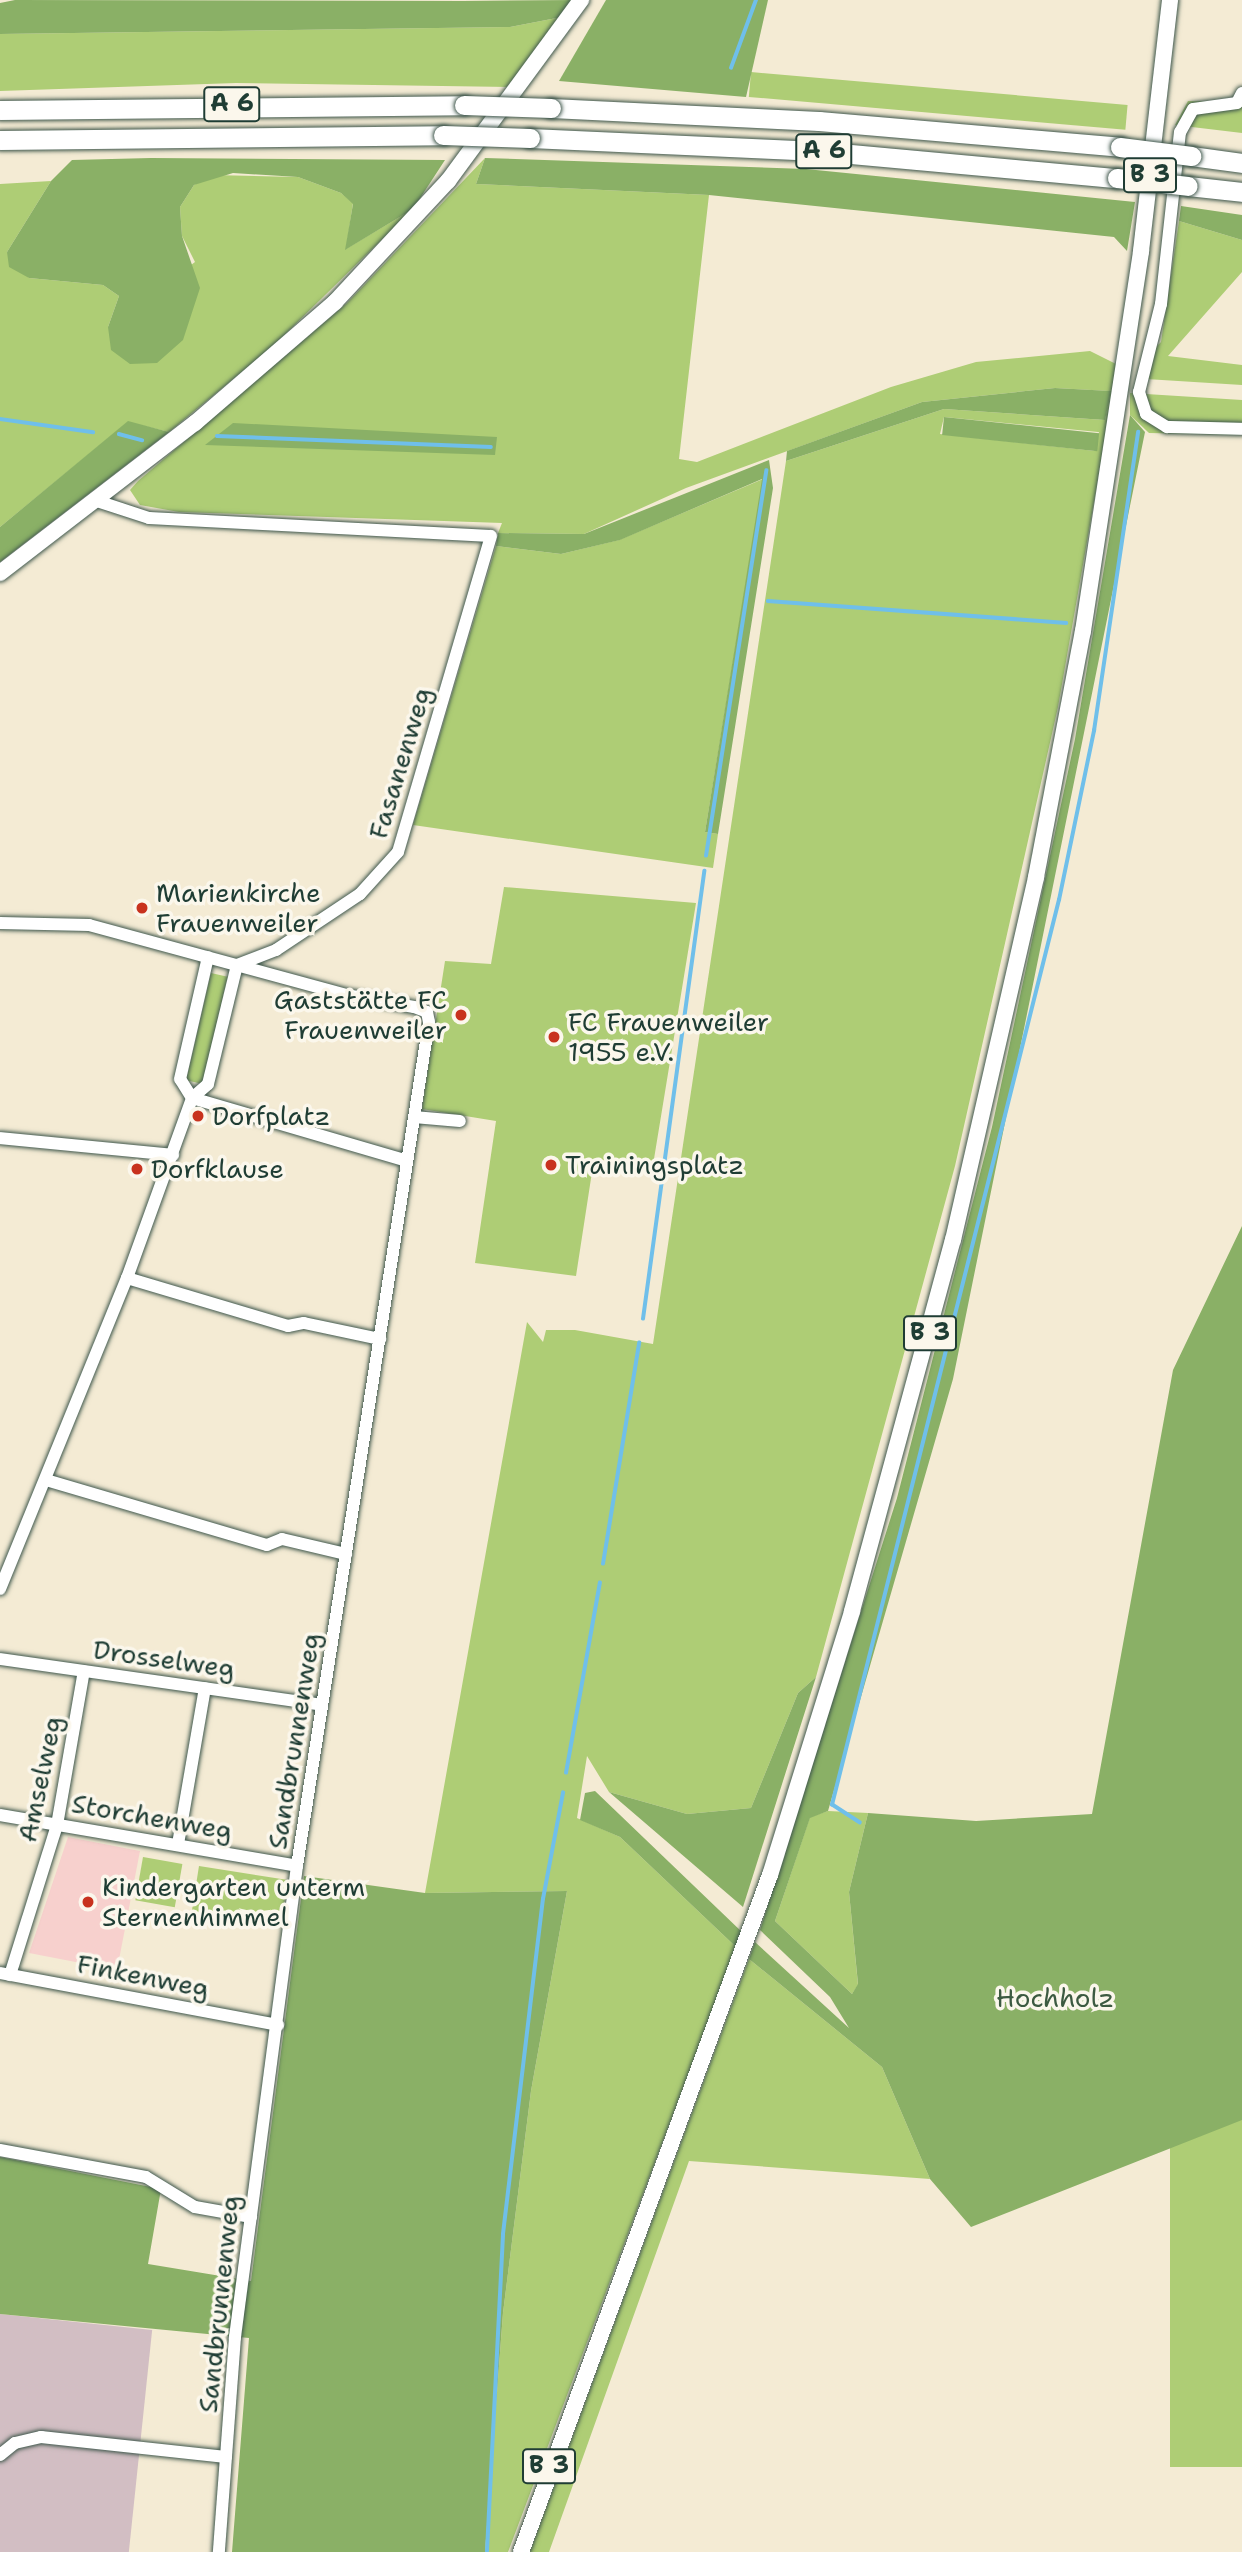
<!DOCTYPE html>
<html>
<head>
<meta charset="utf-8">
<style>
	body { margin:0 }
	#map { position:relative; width:1242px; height:2552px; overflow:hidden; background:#f4ebd4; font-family:"Shantell Sans",sans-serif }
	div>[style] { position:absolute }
	.built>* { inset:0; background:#f7d0cd }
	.industrial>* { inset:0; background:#d2bec3; transform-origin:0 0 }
	.green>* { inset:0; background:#aecd75; transform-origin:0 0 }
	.forest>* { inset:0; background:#8ab066; transform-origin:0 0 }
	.stream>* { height:3.5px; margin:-1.75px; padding:0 1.75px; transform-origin:1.75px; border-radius:1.75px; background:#6fbfea }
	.roads { filter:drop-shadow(0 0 2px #3f574c) drop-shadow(0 0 2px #3f574c) }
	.minor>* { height:12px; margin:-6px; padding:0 6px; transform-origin:6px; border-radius:6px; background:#fff }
	.major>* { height:16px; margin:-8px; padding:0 8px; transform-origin:8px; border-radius:8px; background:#fff }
	.highway>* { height:19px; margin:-9.5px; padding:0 9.5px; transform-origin:9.5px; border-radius:9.5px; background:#fff }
	.bridges { filter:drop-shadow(0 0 2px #3f574c) drop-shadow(0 0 2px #3f574c) }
	.highway-bridge>* { height:19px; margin:-9.5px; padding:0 9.5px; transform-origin:9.5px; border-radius:9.5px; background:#fff }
	.dots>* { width:19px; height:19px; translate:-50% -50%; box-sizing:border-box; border:4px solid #fbf7ec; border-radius:50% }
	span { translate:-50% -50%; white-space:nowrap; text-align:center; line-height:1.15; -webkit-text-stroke:7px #fbf7ec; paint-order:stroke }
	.shield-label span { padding:2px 5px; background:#fbf7ec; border:2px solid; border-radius:5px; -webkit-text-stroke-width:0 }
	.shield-label { font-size:24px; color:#1f3d34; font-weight:700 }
	.street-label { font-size:26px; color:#1f3d34 }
	.poi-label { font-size:26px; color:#1f3d34 }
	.left { translate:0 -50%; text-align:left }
	.right { translate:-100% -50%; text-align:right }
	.park-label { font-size:26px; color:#3c5a41 }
</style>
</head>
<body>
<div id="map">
	<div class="built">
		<div style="clip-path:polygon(68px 1837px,140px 1851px,117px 1970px,29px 1953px)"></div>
	</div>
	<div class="industrial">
		<div style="left:0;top:2314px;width:153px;height:238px;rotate:6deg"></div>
	</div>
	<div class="green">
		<div style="clip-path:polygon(567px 16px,514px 87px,236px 83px,0 91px,0 34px,510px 27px)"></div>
		<div style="left:751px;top:72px;width:378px;height:25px;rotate:5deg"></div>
		<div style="clip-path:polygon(1188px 101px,1242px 102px,1242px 133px,1175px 125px)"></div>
		<div style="clip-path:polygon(evenodd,485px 158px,476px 184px,709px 195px,679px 459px,697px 462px,891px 387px,976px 362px,1090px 351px,1118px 365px,1058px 707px,955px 1166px,816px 1677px,798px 1693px,751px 1808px,687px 1814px,609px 1792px,587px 1756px,577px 1818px,620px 1837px,736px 1947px,508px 2552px,485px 2552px,503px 2313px,531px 2091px,567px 1891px,425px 1893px,527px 1322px,543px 1342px,546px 1330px,575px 1330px,653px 1344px,786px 461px,944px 409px,1105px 420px,1110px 391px,1055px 388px,922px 402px,686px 488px,584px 534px,498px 533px,502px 523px,179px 512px,140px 505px,130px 490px,138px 481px,347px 303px,485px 158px,944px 417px,1098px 432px,1099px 432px,1095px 451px,940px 434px,944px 417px)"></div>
		<div style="clip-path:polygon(213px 175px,298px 177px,341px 193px,353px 203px,346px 249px,413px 209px,273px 346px,169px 432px,128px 422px,0 527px,0 184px,51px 181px,7px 252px,29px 278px,103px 285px,119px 296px,108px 327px,195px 262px,182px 236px,180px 207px,194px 185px)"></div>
		<div style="clip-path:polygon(1179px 221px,1242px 240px,1242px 272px,1168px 356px,1242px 365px,1242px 385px,1146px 379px,1151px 352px,1161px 342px)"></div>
		<div style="clip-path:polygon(1130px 393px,1242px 400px,1242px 435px,1149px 433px,1130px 415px)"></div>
		<div style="clip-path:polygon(763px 479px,705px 832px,718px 834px,713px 868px,413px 825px,496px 546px,561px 554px,619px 540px)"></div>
		<div style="clip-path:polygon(504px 887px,696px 903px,653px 1165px,594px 1159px,576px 1276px,475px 1263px,496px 1121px,422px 1109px,445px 961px,491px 964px)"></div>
		<div style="left:211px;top:973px;width:17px;height:110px;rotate:13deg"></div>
		<div style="clip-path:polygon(828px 1811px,868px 1813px,849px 1892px,858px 1985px,852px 1994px,775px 1921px,810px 1817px)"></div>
		<div style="left:143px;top:1857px;width:40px;height:44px;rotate:10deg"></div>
		<div style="left:199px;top:1866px;width:90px;height:46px;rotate:9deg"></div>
		<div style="clip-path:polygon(749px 1959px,882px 2067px,930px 2179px,689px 2161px,549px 2552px,530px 2552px)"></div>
		<div style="left:1242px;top:2120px;width:347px;height:72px;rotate:90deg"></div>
	</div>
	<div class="forest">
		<div style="clip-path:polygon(15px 0,463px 1px,575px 0,567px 16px,510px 27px,0 34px,0 3px)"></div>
		<div style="clip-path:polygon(606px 0,768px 0,746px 97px,559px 81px)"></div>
		<div style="clip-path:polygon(485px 158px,806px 169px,1135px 202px,1127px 251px,1114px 237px,709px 195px,476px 184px)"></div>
		<div style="clip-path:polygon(72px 160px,151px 158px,445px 160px,413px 209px,345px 250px,353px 204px,341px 193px,298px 177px,233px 173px,194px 185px,180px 207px,182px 236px,200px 288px,183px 340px,157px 363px,130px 364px,111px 350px,108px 327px,119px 296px,103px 285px,29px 278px,9px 267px,7px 252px,51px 181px)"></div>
		<div style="clip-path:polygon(1181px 206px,1242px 215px,1242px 240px,1179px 221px)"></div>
		<div style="clip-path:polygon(1055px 388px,1111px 391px,1105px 420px,944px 409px,786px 461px,787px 451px,922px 402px)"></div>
		<div style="clip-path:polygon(1130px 415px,1145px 432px,953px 1379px,828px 1811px,810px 1818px,775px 1921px,852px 1994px,858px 1984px,849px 1892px,868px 1813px,976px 1821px,1092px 1814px,1173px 1370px,1242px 1226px,1242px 2120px,971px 2227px,930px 2179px,882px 2067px,749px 1959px,755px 1942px,849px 2028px,830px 1997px,760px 1930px,897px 1498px,992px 1127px,1075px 739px)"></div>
		<div style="left:944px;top:417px;width:156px;height:18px;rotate:6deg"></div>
		<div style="clip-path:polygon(128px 421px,169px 432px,0 562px,0 527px)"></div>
		<div style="clip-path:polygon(233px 423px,497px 437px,495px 455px,205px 445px)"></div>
		<div style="clip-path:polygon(769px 460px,773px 488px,718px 834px,705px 832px,762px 479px,620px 540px,561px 554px,496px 546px,498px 533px,584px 534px)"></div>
		<div style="clip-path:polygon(816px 1677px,743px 1907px,609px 1792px,687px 1814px,751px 1808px,798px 1693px)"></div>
		<div style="clip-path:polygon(595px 1791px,743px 1933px,736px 1947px,620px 1837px,580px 1820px,585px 1793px)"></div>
		<div style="clip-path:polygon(304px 1876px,425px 1893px,567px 1891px,531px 2091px,503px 2313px,485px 2552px,232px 2552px,249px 2338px,0 2314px,0 2157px,161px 2189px,148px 2264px,251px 2281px)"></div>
	</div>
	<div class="stream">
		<div style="left:731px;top:68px;width:72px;rotate:-69.8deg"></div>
		<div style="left:0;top:419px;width:94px;rotate:8deg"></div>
		<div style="left:119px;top:434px;width:24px;rotate:15deg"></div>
		<div style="left:217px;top:436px;width:274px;rotate:2.3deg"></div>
		<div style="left:768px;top:601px;width:299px;rotate:4.2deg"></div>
		<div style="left:706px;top:856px;width:390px;rotate:-81.1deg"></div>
		<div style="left:643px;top:1319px;width:452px;rotate:-82.2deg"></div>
		<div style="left:603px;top:1564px;width:224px;rotate:-80.7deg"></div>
		<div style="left:566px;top:1773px;width:193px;rotate:-79.9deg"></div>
		<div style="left:860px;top:1823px;width:33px;rotate:-147deg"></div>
		<div style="left:832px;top:1805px;width:933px;rotate:-75.92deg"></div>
		<div style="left:1059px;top:900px;width:173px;rotate:-78.3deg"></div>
		<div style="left:1094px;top:731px;width:302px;rotate:-81.6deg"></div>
		<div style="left:487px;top:2551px;width:317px;rotate:-87.1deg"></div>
		<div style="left:503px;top:2234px;width:337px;rotate:-83.2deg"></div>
		<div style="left:543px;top:1899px;width:108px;rotate:-79.3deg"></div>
	</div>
	<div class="roads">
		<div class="minor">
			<div style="left:1242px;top:93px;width:11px;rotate:117deg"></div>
			<div style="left:1237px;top:103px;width:44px;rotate:172.2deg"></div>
			<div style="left:1193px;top:109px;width:26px;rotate:119deg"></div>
			<div style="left:1180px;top:132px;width:173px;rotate:96.3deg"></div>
			<div style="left:1161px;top:304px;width:91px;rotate:104deg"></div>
			<div style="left:1139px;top:392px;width:23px;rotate:72deg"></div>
			<div style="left:1146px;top:414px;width:25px;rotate:32deg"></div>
			<div style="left:1167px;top:427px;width:75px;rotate:1.5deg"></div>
			<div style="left:97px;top:501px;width:55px;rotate:18.1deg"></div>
			<div style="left:149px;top:518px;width:342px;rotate:3deg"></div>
			<div style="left:491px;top:536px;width:329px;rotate:106.4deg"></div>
			<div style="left:398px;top:852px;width:57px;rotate:132.1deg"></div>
			<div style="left:360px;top:894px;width:101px;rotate:146.3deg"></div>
			<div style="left:276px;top:950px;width:42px;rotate:159deg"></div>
			<div style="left:0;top:923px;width:89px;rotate:1.3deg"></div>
			<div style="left:89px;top:925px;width:266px;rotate:15.2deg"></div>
			<div style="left:346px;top:995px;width:69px;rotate:10deg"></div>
			<div style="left:414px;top:1007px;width:14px;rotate:21deg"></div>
			<div style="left:427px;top:1012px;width:10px;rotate:79deg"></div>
			<div style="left:429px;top:1022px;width:854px;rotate:98.89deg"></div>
			<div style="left:297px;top:1866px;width:475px;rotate:97.5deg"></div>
			<div style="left:235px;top:2337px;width:216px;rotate:94.3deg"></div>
			<div style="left:192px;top:1098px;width:224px;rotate:16.3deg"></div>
			<div style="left:192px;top:1098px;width:22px;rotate:-122deg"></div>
			<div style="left:180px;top:1079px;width:125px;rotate:-77.1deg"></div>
			<div style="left:414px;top:1117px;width:46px;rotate:5deg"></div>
			<div style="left:0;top:1138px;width:174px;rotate:5.6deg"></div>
			<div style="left:127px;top:1278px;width:168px;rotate:16.6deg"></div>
			<div style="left:288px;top:1326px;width:16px;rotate:-11deg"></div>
			<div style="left:304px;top:1323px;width:78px;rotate:11.9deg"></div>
			<div style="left:46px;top:1480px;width:230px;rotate:16.4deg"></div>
			<div style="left:267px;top:1545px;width:16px;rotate:-22deg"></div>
			<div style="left:282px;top:1539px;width:66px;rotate:13.2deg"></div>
			<div style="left:0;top:1589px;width:336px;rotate:-67.8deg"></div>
			<div style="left:127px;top:1278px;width:191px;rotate:-70.1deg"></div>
			<div style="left:192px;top:1098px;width:21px;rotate:-41deg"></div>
			<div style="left:208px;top:1084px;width:122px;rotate:-76.3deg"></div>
			<div style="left:0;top:1659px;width:325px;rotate:8.1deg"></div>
			<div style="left:0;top:1815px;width:301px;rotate:9.7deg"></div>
			<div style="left:178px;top:1844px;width:158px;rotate:-80.2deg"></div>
			<div style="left:0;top:1973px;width:283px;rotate:10.6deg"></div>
			<div style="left:10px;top:1975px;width:157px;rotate:-72.6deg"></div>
			<div style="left:57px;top:1825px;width:156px;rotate:-80.1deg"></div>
			<div style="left:0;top:2150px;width:148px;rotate:10.5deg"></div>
			<div style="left:146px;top:2177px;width:57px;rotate:31.5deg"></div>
			<div style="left:195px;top:2207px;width:57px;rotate:10.1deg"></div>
			<div style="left:0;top:2455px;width:19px;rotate:-39deg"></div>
			<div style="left:15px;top:2443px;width:27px;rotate:-13deg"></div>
			<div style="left:41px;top:2437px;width:186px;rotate:6.2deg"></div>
		</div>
		<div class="major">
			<div style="left:0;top:573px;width:246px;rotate:-37.6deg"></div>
			<div style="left:195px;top:423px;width:185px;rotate:-40.8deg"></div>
			<div style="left:335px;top:302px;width:166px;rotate:-47deg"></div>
			<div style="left:448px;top:181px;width:225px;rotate:-53.7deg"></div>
			<div style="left:521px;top:2552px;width:721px;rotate:-69.81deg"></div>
			<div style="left:770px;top:1875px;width:276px;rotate:-72.7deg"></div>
			<div style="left:852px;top:1611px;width:385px;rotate:-74.8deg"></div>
			<div style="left:953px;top:1240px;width:372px;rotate:-77.1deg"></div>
			<div style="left:1036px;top:877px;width:250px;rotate:-79.2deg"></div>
			<div style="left:1083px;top:631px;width:384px;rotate:-81.3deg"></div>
			<div style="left:1141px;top:251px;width:253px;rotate:-83.4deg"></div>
		</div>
		<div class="highway">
			<div style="left:551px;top:108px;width:268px;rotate:2.8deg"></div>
			<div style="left:819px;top:121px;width:302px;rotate:4.9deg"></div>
			<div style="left:0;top:110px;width:464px;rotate:-0.6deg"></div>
			<div style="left:530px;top:138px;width:288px;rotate:2.6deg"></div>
			<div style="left:818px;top:151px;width:300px;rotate:5.2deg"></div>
			<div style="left:0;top:140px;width:443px;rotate:-0.6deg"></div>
			<div style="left:1191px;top:156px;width:51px;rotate:7.8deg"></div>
			<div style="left:1188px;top:186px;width:54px;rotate:6.3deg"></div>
		</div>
	</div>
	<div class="bridges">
		<div class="highway-bridge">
			<div style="left:464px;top:105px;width:87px;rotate:2deg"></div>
			<div style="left:443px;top:135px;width:87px;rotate:2deg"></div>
			<div style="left:1120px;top:147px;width:72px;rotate:7.2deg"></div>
			<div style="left:1117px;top:178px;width:71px;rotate:6.4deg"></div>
		</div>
	</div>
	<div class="dots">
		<div style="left:142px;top:908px;background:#c8321e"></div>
		<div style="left:461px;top:1015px;background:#c8321e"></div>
		<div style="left:554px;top:1037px;background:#c8321e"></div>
		<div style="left:198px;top:1116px;background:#c8321e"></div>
		<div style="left:551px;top:1165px;background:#c8321e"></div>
		<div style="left:137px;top:1169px;background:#c8321e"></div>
		<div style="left:88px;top:1902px;background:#c8321e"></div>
	</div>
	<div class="shield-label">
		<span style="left:232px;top:104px">A 6</span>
		<span style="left:824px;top:151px">A 6</span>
		<span style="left:1150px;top:175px">B 3</span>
		<span style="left:930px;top:1333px">B 3</span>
		<span style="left:549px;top:2466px">B 3</span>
	</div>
	<div class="street-label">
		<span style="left:400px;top:763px;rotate:-73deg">Fasanenweg</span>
		<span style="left:164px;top:1659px;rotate:8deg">Drosselweg</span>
		<span style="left:294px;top:1741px;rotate:-81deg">Sandbrunnenweg</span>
		<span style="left:40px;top:1779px;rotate:-78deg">Amselweg</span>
		<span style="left:152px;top:1817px;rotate:10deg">Storchenweg</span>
		<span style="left:143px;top:1976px;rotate:11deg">Finkenweg</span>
		<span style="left:219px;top:2304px;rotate:-84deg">Sandbrunnenweg</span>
	</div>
	<div class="poi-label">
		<span class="left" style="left:156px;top:908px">Marienkirche<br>Frauenweiler</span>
		<span class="right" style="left:447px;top:1015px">Gaststätte FC<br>Frauenweiler</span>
		<span class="left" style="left:568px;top:1037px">FC Frauenweiler<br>1955 e.V.</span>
		<span class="left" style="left:212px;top:1116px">Dorfplatz</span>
		<span class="left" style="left:565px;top:1165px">Trainingsplatz</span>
		<span class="left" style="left:151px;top:1169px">Dorfklause</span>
		<span class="left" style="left:102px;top:1902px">Kindergarten unterm<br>Sternenhimmel</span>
	</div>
	<div class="park-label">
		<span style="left:1055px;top:1998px">Hochholz</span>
	</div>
</div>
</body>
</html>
